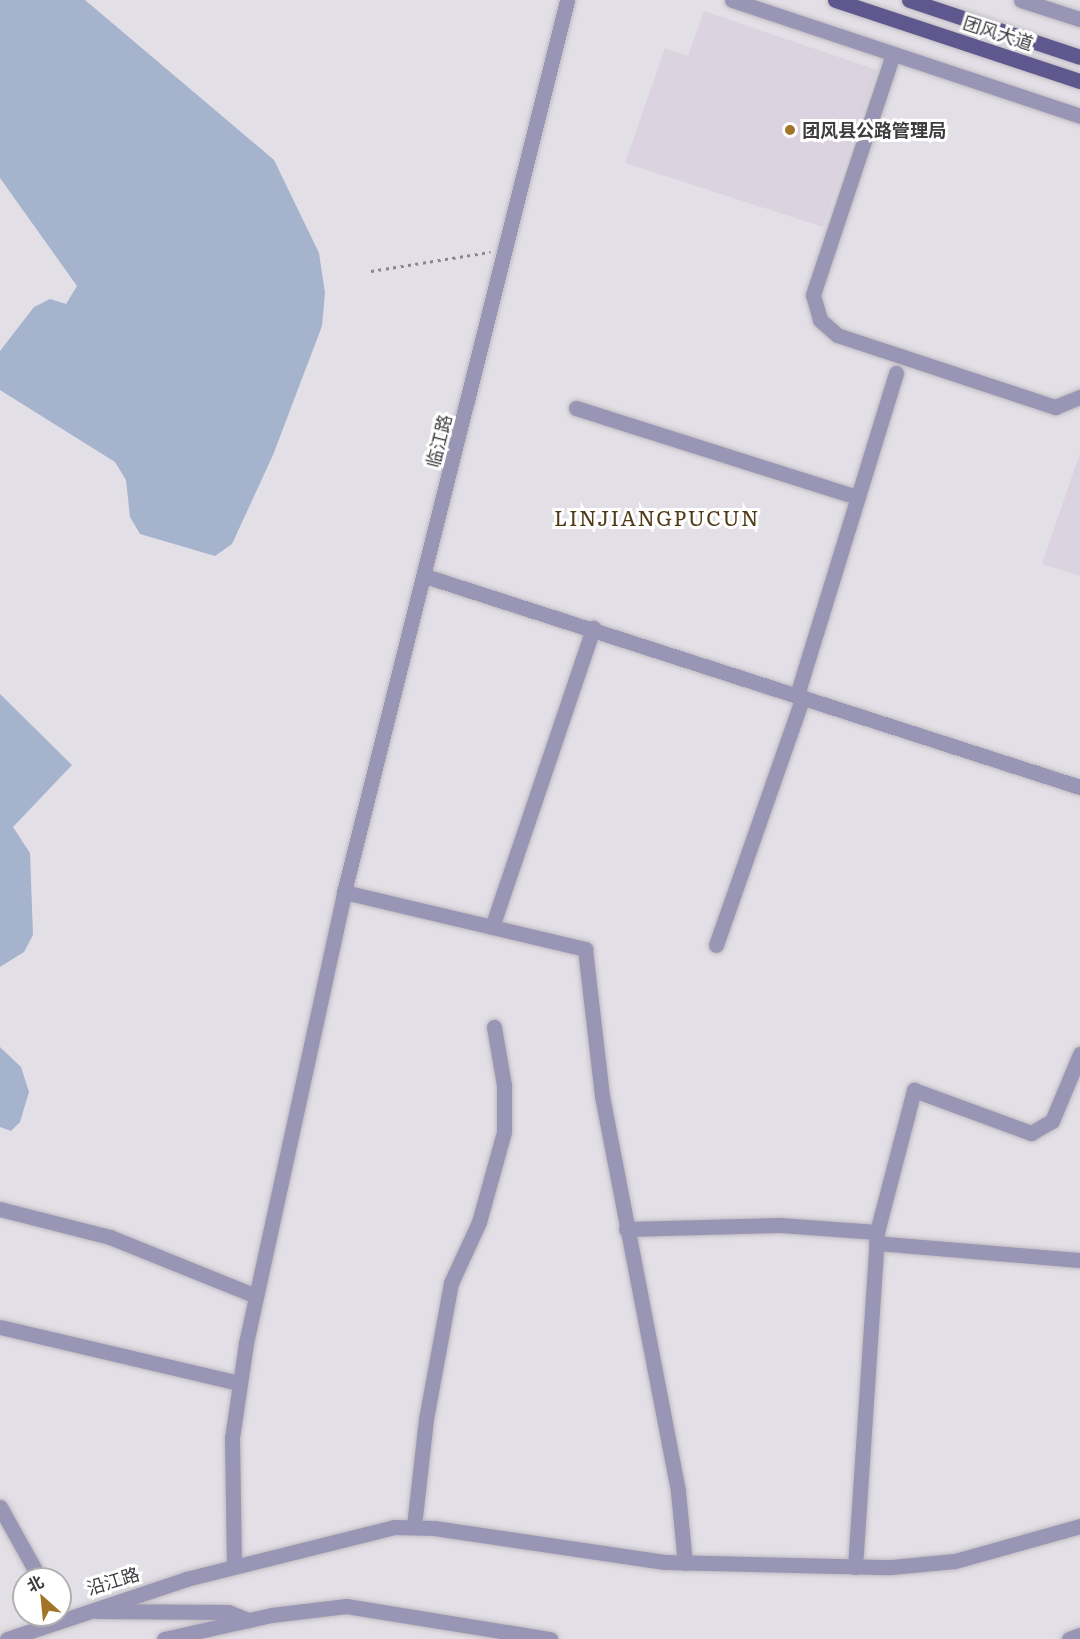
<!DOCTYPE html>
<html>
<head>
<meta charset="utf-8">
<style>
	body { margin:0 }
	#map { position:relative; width:1080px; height:1639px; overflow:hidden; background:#e3dfe6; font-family:Literata,"Noto Sans SC",serif }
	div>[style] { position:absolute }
	.built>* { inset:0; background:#dcd3e1 }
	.water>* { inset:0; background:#a6b3cd }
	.path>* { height:3px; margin-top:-1.5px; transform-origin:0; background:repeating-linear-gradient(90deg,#8b888d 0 3px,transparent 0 7.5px) }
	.roads { filter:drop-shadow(0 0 2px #bfbbc1) drop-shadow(0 0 2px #bfbbc1) }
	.minor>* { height:15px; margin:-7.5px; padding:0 7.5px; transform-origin:7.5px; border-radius:7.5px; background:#9996b5 }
	.major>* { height:15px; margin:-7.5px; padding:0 7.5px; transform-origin:7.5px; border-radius:7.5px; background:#5f588e }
	.dots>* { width:16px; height:16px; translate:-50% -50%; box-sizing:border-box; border:3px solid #fff; border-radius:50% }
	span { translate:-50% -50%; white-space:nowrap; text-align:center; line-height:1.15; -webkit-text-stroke:6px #fff; paint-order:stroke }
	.street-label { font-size:18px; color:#3e3c3f }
	.poi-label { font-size:18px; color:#3e3c3f; font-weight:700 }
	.left { translate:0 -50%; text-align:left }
	.quarter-label { font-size:21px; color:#513b17; letter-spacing:1.5px }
	.north { position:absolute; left:12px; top:1567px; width:60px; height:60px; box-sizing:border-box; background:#fff; border:2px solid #b2b1b2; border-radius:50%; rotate:333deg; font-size:16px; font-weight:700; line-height:24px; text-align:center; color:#3e3c3f }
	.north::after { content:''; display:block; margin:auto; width:21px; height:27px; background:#a27427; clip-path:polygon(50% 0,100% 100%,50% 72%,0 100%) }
</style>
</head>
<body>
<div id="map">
	<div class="built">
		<div style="clip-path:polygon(704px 11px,877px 70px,823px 227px,625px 163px,665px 48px,688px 56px)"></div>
		<div style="clip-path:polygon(1080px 453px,1080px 576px,1042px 564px)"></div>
	</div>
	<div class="water">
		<div style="clip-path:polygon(0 0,85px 0,274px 160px,319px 253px,325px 293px,322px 326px,273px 455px,232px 544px,215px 556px,140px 534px,130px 517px,126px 480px,115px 462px,0 390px,0 351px,34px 307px,50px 299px,66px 304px,77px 286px,0 178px)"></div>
		<div style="clip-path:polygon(0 694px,72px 765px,13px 827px,30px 853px,33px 935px,24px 952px,0 967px)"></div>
		<div style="clip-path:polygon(0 1047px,21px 1067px,29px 1092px,20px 1122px,11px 1131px,0 1127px)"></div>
	</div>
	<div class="path">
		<div style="left:371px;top:271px;width:121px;rotate:-9.1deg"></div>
	</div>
	<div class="roads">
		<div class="minor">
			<div style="left:732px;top:0;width:367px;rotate:18.4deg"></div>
			<div style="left:1021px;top:0;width:62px;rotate:17.9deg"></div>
			<div style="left:893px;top:54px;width:254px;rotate:108.4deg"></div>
			<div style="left:813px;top:295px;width:26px;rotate:74deg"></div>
			<div style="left:820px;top:320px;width:23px;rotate:41deg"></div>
			<div style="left:837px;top:335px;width:230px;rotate:18.3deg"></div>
			<div style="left:1055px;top:407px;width:27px;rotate:-22deg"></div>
			<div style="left:576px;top:408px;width:295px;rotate:17.6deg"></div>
			<div style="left:425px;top:576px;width:688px;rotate:17.86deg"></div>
			<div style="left:797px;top:695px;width:337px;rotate:-72.9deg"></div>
			<div style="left:344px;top:892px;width:248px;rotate:13.3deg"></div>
			<div style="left:585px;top:949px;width:148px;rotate:83.4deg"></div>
			<div style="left:602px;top:1096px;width:403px;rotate:79.1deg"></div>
			<div style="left:678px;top:1492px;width:71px;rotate:84.4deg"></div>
			<div style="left:492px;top:927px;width:316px;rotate:-71.3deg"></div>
			<div style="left:716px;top:945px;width:263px;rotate:-70.7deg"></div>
			<div style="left:0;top:1209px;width:114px;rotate:14.3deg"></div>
			<div style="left:110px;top:1237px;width:157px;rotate:22deg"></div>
			<div style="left:626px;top:1229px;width:154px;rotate:-1.5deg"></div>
			<div style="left:780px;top:1225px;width:97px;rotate:4.1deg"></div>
			<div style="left:876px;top:1243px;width:205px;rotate:4.8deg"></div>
			<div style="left:0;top:1327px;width:245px;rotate:13.2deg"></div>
			<div style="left:0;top:1507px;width:82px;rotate:60.9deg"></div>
			<div style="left:414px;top:1526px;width:108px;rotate:-83.6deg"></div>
			<div style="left:426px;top:1419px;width:138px;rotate:-79.6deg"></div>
			<div style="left:451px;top:1283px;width:67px;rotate:-65.3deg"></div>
			<div style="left:479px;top:1222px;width:93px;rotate:-74.5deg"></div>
			<div style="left:504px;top:1132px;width:47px;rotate:-90deg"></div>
			<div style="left:504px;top:1085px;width:59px;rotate:-99.8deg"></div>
			<div style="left:234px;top:1566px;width:128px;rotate:-90.9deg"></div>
			<div style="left:232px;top:1438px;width:96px;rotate:-81.6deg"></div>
			<div style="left:246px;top:1343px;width:462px;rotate:-77.7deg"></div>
			<div style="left:344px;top:892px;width:919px;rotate:-75.96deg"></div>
			<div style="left:855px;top:1567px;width:336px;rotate:-86.2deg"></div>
			<div style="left:877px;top:1232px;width:147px;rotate:-75.4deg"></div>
			<div style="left:914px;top:1090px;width:125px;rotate:20.2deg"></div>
			<div style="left:1031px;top:1133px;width:24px;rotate:-30deg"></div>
			<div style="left:1052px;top:1121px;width:73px;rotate:-67.3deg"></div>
			<div style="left:97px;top:1611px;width:131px;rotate:0.4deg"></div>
			<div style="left:228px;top:1612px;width:22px;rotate:22deg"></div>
			<div style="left:7px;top:1639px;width:189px;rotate:-18.5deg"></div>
			<div style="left:186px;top:1579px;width:214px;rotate:-14deg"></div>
			<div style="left:394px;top:1527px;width:40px;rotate:1.4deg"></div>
			<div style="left:434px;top:1528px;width:233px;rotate:8.4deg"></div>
			<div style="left:665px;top:1562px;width:226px;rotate:1.3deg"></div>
			<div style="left:891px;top:1567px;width:64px;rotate:-5.4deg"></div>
			<div style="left:955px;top:1561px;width:130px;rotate:-15.6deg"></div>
			<div style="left:164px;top:1639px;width:110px;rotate:-12.6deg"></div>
			<div style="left:271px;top:1615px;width:76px;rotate:-6.8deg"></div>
			<div style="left:346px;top:1606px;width:207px;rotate:9.2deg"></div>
			<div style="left:1069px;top:1639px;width:12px;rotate:-20deg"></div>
		</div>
		<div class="major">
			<div style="left:835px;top:0;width:258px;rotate:18.3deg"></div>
			<div style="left:909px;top:0;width:180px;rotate:18.4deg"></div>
		</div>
	</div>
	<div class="dots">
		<div style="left:790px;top:130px;background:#a27427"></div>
	</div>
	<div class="street-label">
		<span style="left:998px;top:33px;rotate:18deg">团风大道</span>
		<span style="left:439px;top:441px;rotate:-76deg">临江路</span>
		<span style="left:113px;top:1581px;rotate:-17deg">沿江路</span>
	</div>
	<div class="poi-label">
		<span class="left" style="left:802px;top:130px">团风县公路管理局</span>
	</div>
	<div class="quarter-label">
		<span style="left:657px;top:517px">LINJIANGPUCUN</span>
	</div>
	<div class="north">北</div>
</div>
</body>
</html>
